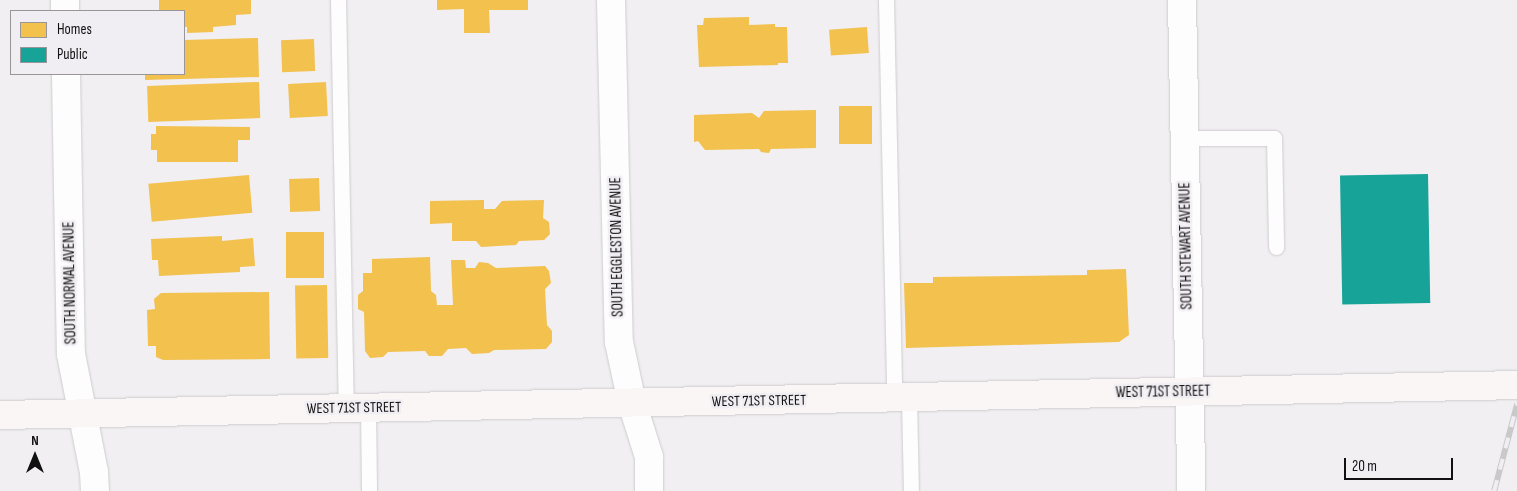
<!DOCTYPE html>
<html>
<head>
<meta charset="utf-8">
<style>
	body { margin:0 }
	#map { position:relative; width:1517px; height:491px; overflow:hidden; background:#f1eff2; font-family:"Sofia Sans Condensed",sans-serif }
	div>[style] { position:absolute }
	.homes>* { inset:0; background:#f2c14e; transform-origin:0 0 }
	.public>* { inset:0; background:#17a398; transform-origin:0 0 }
	.roads { filter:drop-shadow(0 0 1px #ceccce) drop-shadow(0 0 1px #ceccce) }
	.lane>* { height:15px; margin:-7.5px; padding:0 7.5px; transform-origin:7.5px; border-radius:7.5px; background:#fdfdfd }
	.street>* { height:28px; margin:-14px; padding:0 14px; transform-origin:14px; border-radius:14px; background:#fdfdfd }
	.secondary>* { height:28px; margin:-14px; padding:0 14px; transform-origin:14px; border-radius:14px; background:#faf6f5 }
	.rail>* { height:5.5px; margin-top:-2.75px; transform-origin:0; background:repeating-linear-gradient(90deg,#f1eef3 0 11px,#c9c9c9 0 22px); box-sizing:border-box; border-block:1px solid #c9c9c9 }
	span { translate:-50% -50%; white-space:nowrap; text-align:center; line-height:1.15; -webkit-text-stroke:5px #f1eef3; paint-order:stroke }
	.street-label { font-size:15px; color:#121112 }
	.legend { position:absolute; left:10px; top:10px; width:175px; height:65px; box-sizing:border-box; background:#f1eef3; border:1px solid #989699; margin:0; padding:6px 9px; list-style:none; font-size:15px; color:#121112 }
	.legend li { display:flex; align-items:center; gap:10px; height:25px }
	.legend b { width:25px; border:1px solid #989699 }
	.north { position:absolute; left:10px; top:431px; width:50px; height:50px; -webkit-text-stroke:4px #f1eef3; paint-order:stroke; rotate:0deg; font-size:14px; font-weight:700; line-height:20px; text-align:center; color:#121112 }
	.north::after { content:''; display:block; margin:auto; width:18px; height:22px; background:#121112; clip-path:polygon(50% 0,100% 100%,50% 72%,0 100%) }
	.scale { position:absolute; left:1344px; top:458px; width:109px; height:22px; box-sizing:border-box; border:2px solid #121112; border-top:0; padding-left:6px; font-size:15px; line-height:18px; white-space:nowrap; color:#121112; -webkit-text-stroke:4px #f1eef3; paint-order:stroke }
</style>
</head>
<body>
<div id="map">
	<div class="homes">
		<div style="clip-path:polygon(159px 0,251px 0,251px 14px,236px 15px,236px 25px,213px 27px,213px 32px,187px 33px,187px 27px,184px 27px,184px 11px,159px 11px)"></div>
		<div style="clip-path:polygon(437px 0,528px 0,528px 10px,489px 10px,490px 33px,464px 33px,464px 9px,437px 10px)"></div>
		<div style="clip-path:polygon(749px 17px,749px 25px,775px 24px,775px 27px,787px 27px,788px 63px,778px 63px,778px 65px,699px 67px,697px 25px,703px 25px,704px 18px)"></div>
		<div style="left:867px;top:27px;width:26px;height:38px;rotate:86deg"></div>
		<div style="clip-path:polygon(258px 38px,259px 77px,145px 80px,145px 74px,184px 74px,184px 40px)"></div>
		<div style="left:314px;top:39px;width:32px;height:33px;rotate:88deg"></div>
		<div style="left:259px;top:82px;width:36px;height:112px;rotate:88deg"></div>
		<div style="left:326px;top:82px;width:34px;height:38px;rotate:87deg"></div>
		<div style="left:872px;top:106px;width:38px;height:33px;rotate:90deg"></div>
		<div style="clip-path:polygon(816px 110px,816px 148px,771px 149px,769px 153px,761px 152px,759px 149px,705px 150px,698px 141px,694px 142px,694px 115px,752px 113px,759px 118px,764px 111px)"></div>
		<div style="clip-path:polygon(156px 126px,250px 127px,250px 140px,238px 140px,238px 162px,157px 162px,157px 150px,151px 150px,151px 134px,156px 134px)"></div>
		<div style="left:249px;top:175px;width:38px;height:101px;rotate:85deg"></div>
		<div style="left:319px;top:178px;width:33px;height:30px;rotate:88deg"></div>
		<div style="clip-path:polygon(484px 200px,484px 209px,495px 209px,502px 201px,544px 200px,543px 218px,549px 222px,550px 234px,544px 240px,519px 241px,516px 245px,481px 247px,476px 241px,452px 241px,452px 223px,430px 224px,430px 201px)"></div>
		<div style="left:324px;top:232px;width:46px;height:38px;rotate:90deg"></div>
		<div style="clip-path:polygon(222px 236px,222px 241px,253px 238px,255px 266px,240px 267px,240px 272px,159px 276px,158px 260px,152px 260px,151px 239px)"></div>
		<div style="clip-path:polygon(430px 257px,431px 291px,436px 295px,437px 305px,453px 305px,451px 260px,465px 260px,466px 268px,475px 268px,479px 262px,488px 263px,496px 268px,545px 266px,549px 271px,551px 283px,545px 289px,547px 325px,552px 331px,552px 342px,546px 349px,494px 350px,489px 353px,472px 354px,466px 348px,448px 349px,442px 356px,429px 356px,425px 351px,388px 352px,383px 357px,370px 358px,365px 351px,364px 312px,358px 309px,358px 295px,363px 291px,363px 273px,372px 273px,372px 259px)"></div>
		<div style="clip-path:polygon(1126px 269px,1129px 335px,1119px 342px,906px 348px,904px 283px,933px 283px,933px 277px,1087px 275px,1087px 270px)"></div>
		<div style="left:327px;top:285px;width:73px;height:32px;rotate:89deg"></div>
		<div style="clip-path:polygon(269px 292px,270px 359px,163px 360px,156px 357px,156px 346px,148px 346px,147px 310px,155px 309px,154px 299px,161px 293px)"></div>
	</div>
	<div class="public">
		<div style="left:1428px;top:174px;width:129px;height:88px;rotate:89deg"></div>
	</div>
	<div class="roads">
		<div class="lane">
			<div style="left:338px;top:0;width:409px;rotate:88.9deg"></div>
			<div style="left:886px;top:0;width:398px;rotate:88.8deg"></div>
			<div style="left:1184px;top:138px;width:90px"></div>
			<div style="left:1274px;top:138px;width:109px;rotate:88.9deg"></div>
			<div style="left:909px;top:398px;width:93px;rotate:88.8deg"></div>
			<div style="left:368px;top:408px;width:83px;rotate:89.3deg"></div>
		</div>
		<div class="street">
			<div style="left:65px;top:0;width:11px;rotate:90deg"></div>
			<div style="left:611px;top:0;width:342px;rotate:88.7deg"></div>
			<div style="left:619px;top:342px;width:62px;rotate:78deg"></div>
			<div style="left:632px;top:403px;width:57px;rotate:72.5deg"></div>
			<div style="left:649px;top:457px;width:34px;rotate:90deg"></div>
			<div style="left:1182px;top:0;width:491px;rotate:88.9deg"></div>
			<div style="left:66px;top:74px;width:280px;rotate:89deg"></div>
			<div style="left:71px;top:354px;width:120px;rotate:79deg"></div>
			<div style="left:94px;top:472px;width:19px;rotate:87deg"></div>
		</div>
		<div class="secondary">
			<div style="left:0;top:415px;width:1517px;rotate:-1.13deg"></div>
		</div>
	</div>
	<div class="rail">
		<div style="left:1494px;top:491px;width:90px;rotate:-75.2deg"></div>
	</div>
	<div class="street-label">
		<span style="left:1186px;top:246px;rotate:-91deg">SOUTH STEWART AVENUE</span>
		<span style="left:617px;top:247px;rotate:-91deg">SOUTH EGGLESTON AVENUE</span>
		<span style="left:70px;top:283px;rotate:-91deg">SOUTH NORMAL AVENUE</span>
		<span style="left:1163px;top:392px;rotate:-1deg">WEST 71ST STREET</span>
		<span style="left:759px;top:401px;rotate:-1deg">WEST 71ST STREET</span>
		<span style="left:354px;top:408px;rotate:-1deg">WEST 71ST STREET</span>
	</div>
	<ul class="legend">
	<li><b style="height:14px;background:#f2c14e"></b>Homes</li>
	<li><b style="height:14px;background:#17a398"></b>Public</li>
	</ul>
	<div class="north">N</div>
	<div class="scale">20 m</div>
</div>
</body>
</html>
